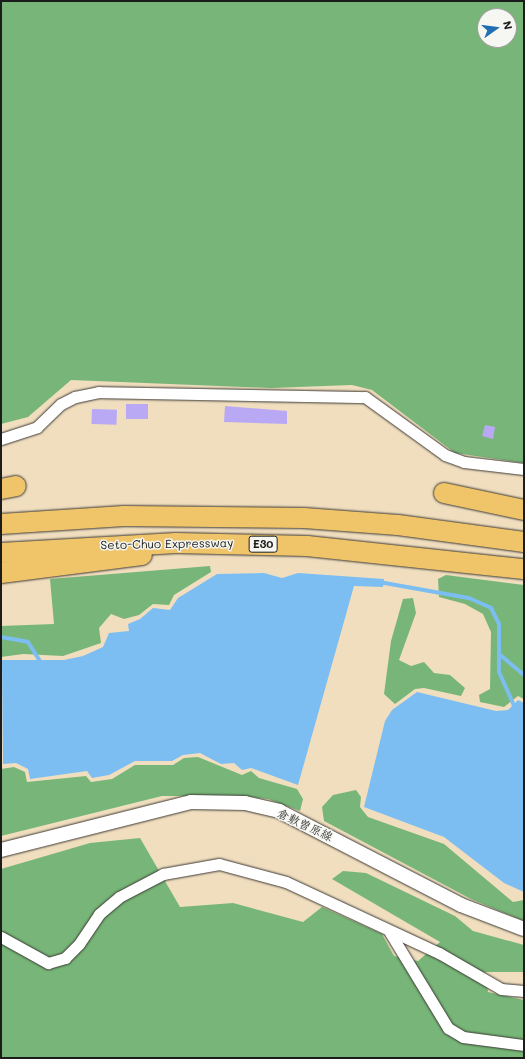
<!DOCTYPE html>
<html>
<head>
<meta charset="utf-8">
<style>
	body { margin:0 }
	#map { position:relative; width:525px; height:1059px; overflow:hidden; background:#f0debf; font-family:Mali,"Klee One",sans-serif }
	div>[style] { position:absolute }
	.forest>* { inset:0; background:#77b678 }
	.water>* { inset:0; background:#7cbef2 }
	.stream>* { height:4px; margin:-2px; padding:0 2px; transform-origin:2px; border-radius:2px; background:#7cbef2 }
	.building>* { inset:0; background:#b9a9f4; transform-origin:0 0 }
	.roads { filter:drop-shadow(0 0 1px #3c3934) drop-shadow(0 0 1px #3c3934) }
	.minor>* { height:11px; margin:-5.5px; padding:0 5.5px; transform-origin:5.5px; border-radius:5.5px; background:#fff }
	.tertiary>* { height:14px; margin:-7px; padding:0 7px; transform-origin:7px; border-radius:7px; background:#fff }
	.motorway>* { height:20px; margin:-10px; padding:0 10px; transform-origin:10px; border-radius:10px; background:#f0c469 }
	span { translate:-50% -50%; white-space:nowrap; text-align:center; line-height:1.15; -webkit-text-stroke:3px #f6f6f2; paint-order:stroke }
	.shield-label span { padding:1px 3px; background:#f6f6f2; border:1px solid; border-radius:3px; -webkit-text-stroke-width:0 }
	.shield-label { font-size:11px; color:#1c1c1c; font-weight:700 }
	.street-label { font-size:12px; color:#1c1c1c }
	.frame { position:absolute; inset:0; border:2px solid #1c1c1c; pointer-events:none }
	.north { position:absolute; left:477px; top:8px; width:40px; height:40px; box-sizing:border-box; background:#f6f6f2; border:1px solid #9f9f9c; border-radius:50%; rotate:76deg; font-size:11px; font-weight:700; line-height:16px; text-align:center; color:#1c1c1c }
	.north::after { content:''; display:block; margin:auto; width:14px; height:18px; background:#1f6fb2; clip-path:polygon(50% 0,100% 100%,50% 72%,0 100%) }
</style>
</head>
<body>
<div id="map">
	<div class="forest">
		<div style="clip-path:polygon(evenodd,1px 1px,524px 1px,524px 463px,455px 453px,372px 390px,352px 385px,271px 388px,71px 380px,28px 417px,1px 424px,1px 1px,485px 16px,509px 16px,509px 40px,485px 40px,485px 16px)"></div>
		<div style="clip-path:polygon(210px 566px,211px 572px,174px 595px,169px 605px,153px 604px,139px 615px,124px 619px,111px 614px,99px 628px,101px 643px,63px 656px,23px 654px,1px 657px,1px 626px,54px 624px,50px 579px)"></div>
		<div style="clip-path:polygon(446px 575px,524px 585px,524px 699px,518px 696px,504px 707px,480px 702px,479px 695px,490px 689px,491px 632px,483px 614px,465px 604px,439px 597px,438px 579px)"></div>
		<div style="clip-path:polygon(413px 598px,416px 613px,399px 660px,411px 666px,424px 662px,434px 673px,450px 675px,465px 688px,461px 696px,424px 688px,415px 689px,395px 704px,384px 694px,391px 641px,403px 599px)"></div>
		<div style="clip-path:polygon(198px 757px,242px 775px,251px 771px,259px 778px,297px 789px,303px 799px,300px 811px,268px 799px,242px 796px,162px 796px,1px 836px,1px 769px,14px 767px,25px 772px,27px 782px,86px 776px,91px 782px,112px 779px,135px 765px,173px 765px,184px 758px)"></div>
		<div style="clip-path:polygon(356px 790px,361px 797px,360px 807px,368px 817px,444px 844px,513px 902px,524px 900px,524px 921px,471px 899px,324px 821px,322px 807px,333px 795px)"></div>
		<div style="clip-path:polygon(140px 838px,180px 907px,233px 903px,303px 922px,322px 907px,382px 934px,394px 956px,418px 961px,440px 942px,332px 879px,343px 871px,366px 873px,455px 916px,473px 931px,524px 945px,524px 972px,485px 972px,488px 992px,524px 1000px,524px 1058px,1px 1058px,1px 869px,90px 843px)"></div>
	</div>
	<div class="water">
		<div style="clip-path:polygon(264px 573px,282px 578px,298px 573px,384px 579px,383px 587px,354px 586px,298px 785px,251px 768px,242px 770px,234px 763px,221px 764px,200px 753px,183px 755px,172px 761px,135px 761px,109px 775px,92px 778px,87px 771px,30px 779px,28px 769px,16px 763px,3px 764px,2px 660px,64px 660px,83px 656px,103px 647px,109px 633px,129px 631px,128px 624px,140px 619px,153px 608px,170px 610px,178px 598px,217px 574px)"></div>
		<div style="clip-path:polygon(417px 692px,496px 711px,508px 710px,518px 700px,524px 703px,524px 892px,504px 883px,444px 837px,364px 807px,385px 721px,392px 710px)"></div>
	</div>
	<div class="stream">
		<div style="left:379px;top:582px;width:91px;rotate:10.1deg"></div>
		<div style="left:469px;top:598px;width:24px;rotate:24deg"></div>
		<div style="left:491px;top:608px;width:18px;rotate:63deg"></div>
		<div style="left:499px;top:624px;width:48px;rotate:90deg"></div>
		<div style="left:499px;top:672px;width:42px;rotate:65.9deg"></div>
		<div style="left:1px;top:637px;width:27px;rotate:10deg"></div>
		<div style="left:28px;top:642px;width:26px;rotate:58deg"></div>
		<div style="left:499px;top:654px;width:33px;rotate:40deg"></div>
	</div>
	<div class="building">
		<div style="left:126px;top:404px;width:22px;height:15px"></div>
		<div style="clip-path:polygon(225px 406px,287px 411px,287px 424px,224px 422px)"></div>
		<div style="left:92px;top:409px;width:25px;height:15px;rotate:2deg"></div>
		<div style="clip-path:polygon(485px 425px,495px 427px,493px 439px,482px 436px)"></div>
	</div>
	<div class="roads">
		<div class="minor">
			<div style="left:1px;top:439px;width:38px;rotate:-18deg"></div>
			<div style="left:37px;top:427px;width:33px;rotate:-44deg"></div>
			<div style="left:61px;top:404px;width:16px;rotate:-27deg"></div>
			<div style="left:75px;top:397px;width:24px;rotate:-12deg"></div>
			<div style="left:98px;top:392px;width:267px;rotate:1.1deg"></div>
			<div style="left:365px;top:397px;width:99px;rotate:35.9deg"></div>
			<div style="left:445px;top:455px;width:20px;rotate:20deg"></div>
			<div style="left:464px;top:462px;width:60px;rotate:6.7deg"></div>
			<div style="left:389px;top:931px;width:114px;rotate:58.7deg"></div>
			<div style="left:448px;top:1028px;width:17px;rotate:31deg"></div>
			<div style="left:463px;top:1037px;width:62px;rotate:7.5deg"></div>
			<div style="left:1px;top:937px;width:54px;rotate:29deg"></div>
			<div style="left:48px;top:963px;width:18px;rotate:-16deg"></div>
			<div style="left:65px;top:958px;width:20px;rotate:-45deg"></div>
			<div style="left:79px;top:944px;width:36px;rotate:-56deg"></div>
			<div style="left:99px;top:914px;width:26px;rotate:-40deg"></div>
			<div style="left:119px;top:897px;width:50px;rotate:-27.6deg"></div>
			<div style="left:163px;top:874px;width:57px;rotate:-10.1deg"></div>
			<div style="left:219px;top:864px;width:69px;rotate:15deg"></div>
			<div style="left:286px;top:882px;width:169px;rotate:24.9deg"></div>
			<div style="left:439px;top:953px;width:72px;rotate:30.1deg"></div>
			<div style="left:501px;top:989px;width:23px;rotate:5deg"></div>
		</div>
		<div class="tertiary">
			<div style="left:1px;top:850px;width:196px;rotate:-14.2deg"></div>
			<div style="left:191px;top:802px;width:54px;rotate:1.1deg"></div>
			<div style="left:245px;top:803px;width:35px;rotate:13deg"></div>
			<div style="left:279px;top:811px;width:205px;rotate:27.3deg"></div>
			<div style="left:461px;top:905px;width:67px;rotate:20.9deg"></div>
		</div>
		<div class="motorway">
			<div style="left:1px;top:489px;width:15px;rotate:-11deg"></div>
			<div style="left:444px;top:493px;width:82px;rotate:12deg"></div>
			<div style="left:1px;top:524px;width:123px;rotate:-3.7deg"></div>
			<div style="left:124px;top:516px;width:180px;rotate:0.6deg"></div>
			<div style="left:304px;top:518px;width:94px;rotate:4.3deg"></div>
			<div style="left:398px;top:525px;width:127px;rotate:7.7deg"></div>
			<div style="left:1px;top:553px;width:175px;rotate:-3.3deg"></div>
			<div style="left:176px;top:543px;width:131px;rotate:1.3deg"></div>
			<div style="left:307px;top:546px;width:218px;rotate:6.1deg"></div>
			<div style="left:1px;top:573px;width:142px;rotate:-7.3deg"></div>
		</div>
	</div>
	<div class="shield-label">
		<span style="left:263px;top:544px">E30</span>
	</div>
	<div class="street-label">
		<span style="left:167px;top:544px;rotate:-1deg">Seto-Chuo Expressway</span>
		<span style="left:305px;top:825px;rotate:25deg">倉敷曽原線</span>
	</div>
	<div class="frame"></div>
	<div class="north">N</div>
</div>
</body>
</html>
